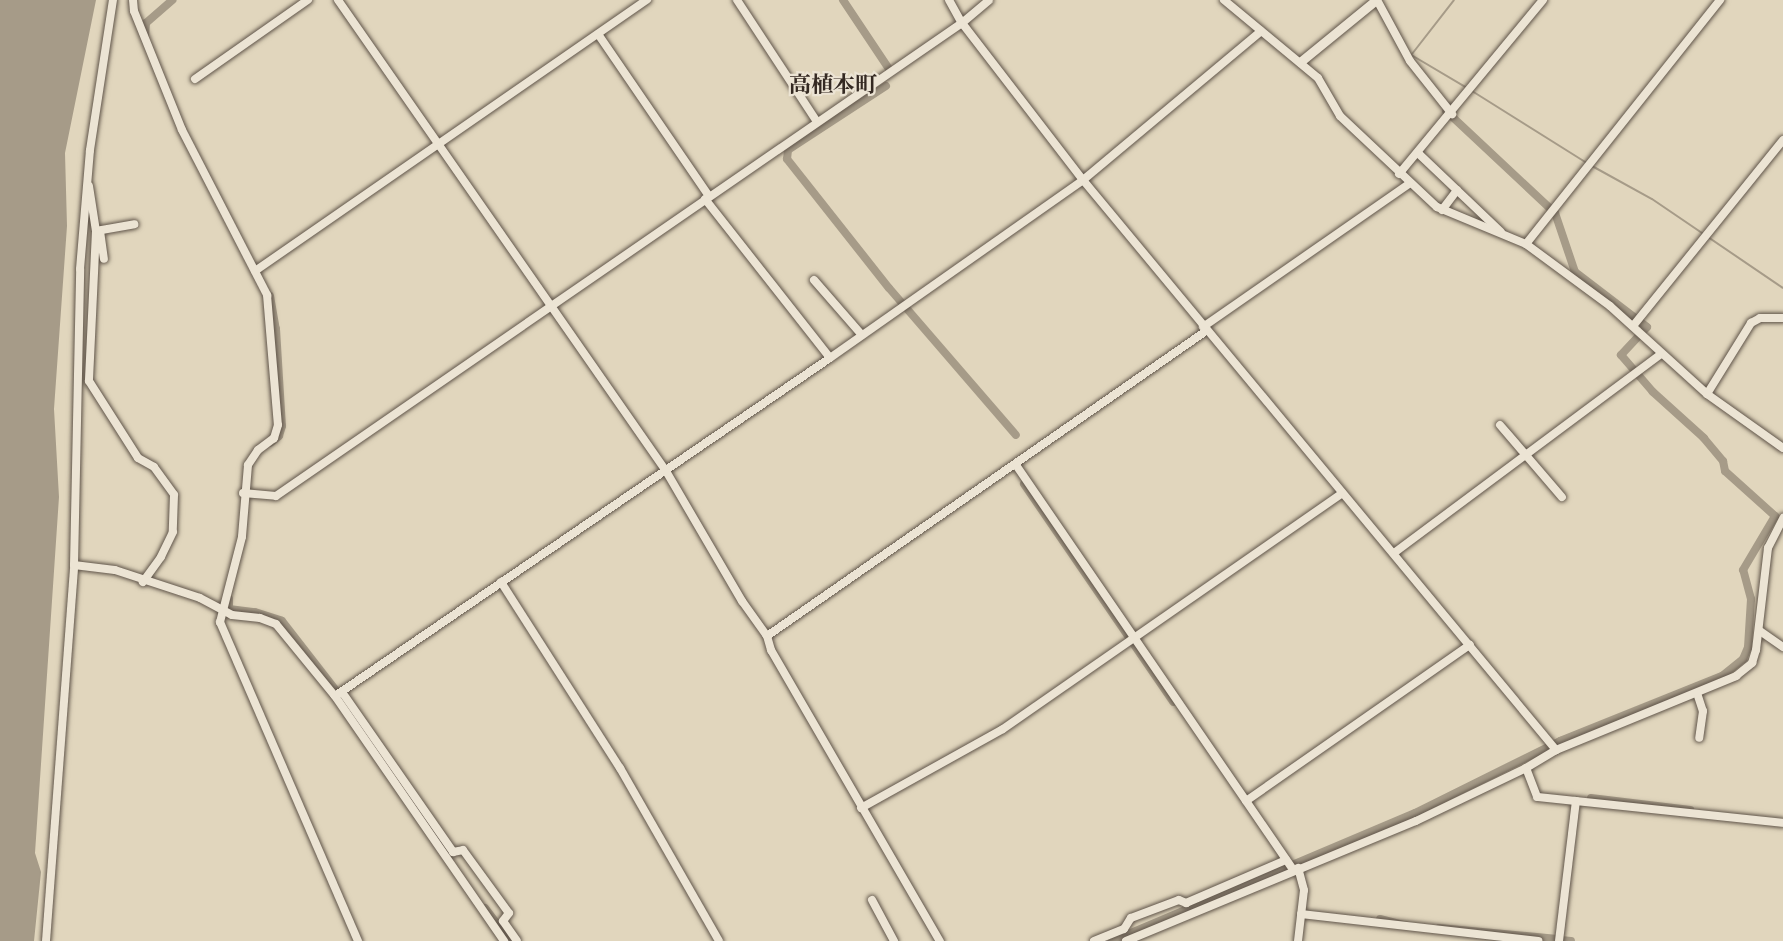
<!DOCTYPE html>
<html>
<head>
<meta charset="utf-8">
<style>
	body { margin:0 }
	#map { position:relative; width:1783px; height:941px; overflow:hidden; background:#e1d6bd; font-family:"EB Garamond","Noto Serif JP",serif }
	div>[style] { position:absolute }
	.water>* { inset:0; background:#a69b88 }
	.stream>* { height:2px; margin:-1px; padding:0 1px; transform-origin:1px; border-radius:1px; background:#a69b88 }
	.canal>* { height:8px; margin:-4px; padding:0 4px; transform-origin:4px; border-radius:4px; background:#a69b88 }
	.roads { filter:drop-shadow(0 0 2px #5f5449) drop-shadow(0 0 2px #5f5449) }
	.minor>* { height:8px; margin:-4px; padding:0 4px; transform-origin:4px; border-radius:4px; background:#ece4d4 }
	.tertiary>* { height:9px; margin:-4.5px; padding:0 4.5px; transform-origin:4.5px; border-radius:4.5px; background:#ece4d4 }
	span { translate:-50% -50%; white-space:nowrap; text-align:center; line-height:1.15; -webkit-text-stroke:4.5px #ece4d4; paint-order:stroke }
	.quarter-label { font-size:22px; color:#342922; font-weight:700 }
</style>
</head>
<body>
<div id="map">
	<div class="water">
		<div style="clip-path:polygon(0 0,96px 0,65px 153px,67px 226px,54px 409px,59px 497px,35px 853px,41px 872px,34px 941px,0 941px)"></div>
	</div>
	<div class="stream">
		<div style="left:1408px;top:53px;width:69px;rotate:30.7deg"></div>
		<div style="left:1412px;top:54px;width:68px;rotate:-52.1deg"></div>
		<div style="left:1472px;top:91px;width:136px;rotate:32.1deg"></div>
		<div style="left:1592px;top:166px;width:68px;rotate:28.8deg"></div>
		<div style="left:1652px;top:199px;width:158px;rotate:34.2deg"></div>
	</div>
	<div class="canal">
		<div style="left:843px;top:0;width:83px;rotate:56.3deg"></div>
		<div style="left:145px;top:37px;width:14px;rotate:-86deg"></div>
		<div style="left:146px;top:23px;width:35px;rotate:-41deg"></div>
		<div style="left:886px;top:86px;width:117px;rotate:146.9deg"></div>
		<div style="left:788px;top:150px;width:9px;rotate:96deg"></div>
		<div style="left:787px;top:159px;width:164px;rotate:51.7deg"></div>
		<div style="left:889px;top:288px;width:194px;rotate:49.2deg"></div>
		<div style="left:270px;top:296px;width:34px;rotate:80deg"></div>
		<div style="left:276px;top:329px;width:97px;rotate:86.5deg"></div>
		<div style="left:282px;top:426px;width:10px;rotate:107deg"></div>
		<div style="left:279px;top:436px;width:11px;rotate:142deg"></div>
		<div style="left:1024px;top:484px;width:264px;rotate:55.6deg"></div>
		<div style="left:229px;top:599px;width:10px;rotate:90deg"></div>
		<div style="left:229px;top:609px;width:26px;rotate:7deg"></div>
		<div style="left:255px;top:612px;width:28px;rotate:18deg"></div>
		<div style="left:282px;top:621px;width:86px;rotate:52.1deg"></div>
		<div style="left:339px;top:695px;width:114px;rotate:55.8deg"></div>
		<div style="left:1591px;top:798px;width:100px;rotate:6.9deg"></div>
		<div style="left:485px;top:908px;width:41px;rotate:52.9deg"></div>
		<div style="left:1380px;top:919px;width:29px;rotate:14deg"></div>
		<div style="left:1439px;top:928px;width:119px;rotate:5.3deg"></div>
		<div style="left:1561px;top:940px;width:10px;rotate:6deg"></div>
		<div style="left:1112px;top:941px;width:329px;rotate:-22.9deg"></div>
		<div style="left:1415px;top:813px;width:162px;rotate:-26.4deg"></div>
		<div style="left:1560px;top:741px;width:175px;rotate:-21.9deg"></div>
		<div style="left:1722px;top:676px;width:27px;rotate:-39deg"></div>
		<div style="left:1743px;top:659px;width:13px;rotate:-67deg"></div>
		<div style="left:1748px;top:647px;width:48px;rotate:-86.4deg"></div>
		<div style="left:1751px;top:599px;width:30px;rotate:-105deg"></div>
		<div style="left:1743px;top:570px;width:63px;rotate:-59.3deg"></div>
		<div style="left:1775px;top:516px;width:67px;rotate:-138deg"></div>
		<div style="left:1725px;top:471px;width:10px;rotate:-101deg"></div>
		<div style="left:1723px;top:461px;width:30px;rotate:-130deg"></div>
		<div style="left:1704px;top:438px;width:69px;rotate:-138deg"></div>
		<div style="left:1653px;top:392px;width:49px;rotate:-130.9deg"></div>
		<div style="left:1621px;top:355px;width:38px;rotate:-47deg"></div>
		<div style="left:1647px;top:327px;width:91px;rotate:-142.6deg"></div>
		<div style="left:1575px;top:272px;width:62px;rotate:-108.7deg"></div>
		<div style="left:1555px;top:213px;width:149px;rotate:-136.9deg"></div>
	</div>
	<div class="roads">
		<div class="minor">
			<div style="left:133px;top:0;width:11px;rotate:85deg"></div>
			<div style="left:134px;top:11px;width:128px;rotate:68deg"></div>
			<div style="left:182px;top:130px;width:186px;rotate:62.7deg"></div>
			<div style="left:267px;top:295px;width:130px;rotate:85.2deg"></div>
			<div style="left:278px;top:425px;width:14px;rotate:107deg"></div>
			<div style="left:274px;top:438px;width:20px;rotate:143deg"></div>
			<div style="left:258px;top:450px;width:18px;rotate:124deg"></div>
			<div style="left:248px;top:465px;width:72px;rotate:94.8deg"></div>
			<div style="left:242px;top:537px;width:88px;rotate:104.5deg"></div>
			<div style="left:220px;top:622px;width:348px;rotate:66.6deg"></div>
			<div style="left:338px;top:0;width:574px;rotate:55.15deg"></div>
			<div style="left:666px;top:471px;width:151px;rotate:59.7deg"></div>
			<div style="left:742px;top:601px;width:43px;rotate:54.5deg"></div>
			<div style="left:767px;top:636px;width:15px;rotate:74deg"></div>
			<div style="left:771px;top:650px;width:337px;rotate:59.9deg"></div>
			<div style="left:737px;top:0;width:146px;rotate:56.7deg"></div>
			<div style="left:949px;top:0;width:26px;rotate:61deg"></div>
			<div style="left:962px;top:23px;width:198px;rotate:52.4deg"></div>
			<div style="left:1083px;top:180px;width:741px;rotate:50.31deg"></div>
			<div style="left:1224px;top:0;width:122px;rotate:39.7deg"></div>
			<div style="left:1318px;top:78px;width:44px;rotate:59.9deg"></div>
			<div style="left:1340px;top:116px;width:133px;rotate:43.2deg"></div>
			<div style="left:1437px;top:207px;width:96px;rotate:22.6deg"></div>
			<div style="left:1526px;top:244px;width:104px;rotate:36.4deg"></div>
			<div style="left:1610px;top:306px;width:131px;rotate:42.2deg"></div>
			<div style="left:1707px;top:394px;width:93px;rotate:35.4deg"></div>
			<div style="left:1377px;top:0;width:69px;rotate:61.6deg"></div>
			<div style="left:1410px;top:61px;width:68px;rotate:51.6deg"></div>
			<div style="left:598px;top:34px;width:196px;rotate:55.6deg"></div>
			<div style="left:195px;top:79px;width:138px;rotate:-35deg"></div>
			<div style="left:1419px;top:154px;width:113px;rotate:43.6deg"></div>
			<div style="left:1399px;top:174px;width:226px;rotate:-50.4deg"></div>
			<div style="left:89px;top:186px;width:46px;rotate:81.2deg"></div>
			<div style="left:96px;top:231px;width:150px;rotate:92.7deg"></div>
			<div style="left:89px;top:381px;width:91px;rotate:57.5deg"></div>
			<div style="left:138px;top:458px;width:18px;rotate:29deg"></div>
			<div style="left:154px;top:467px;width:34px;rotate:54deg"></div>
			<div style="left:174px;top:495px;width:37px;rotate:92deg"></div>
			<div style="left:173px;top:532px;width:28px;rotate:116deg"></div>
			<div style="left:161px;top:557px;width:31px;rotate:126deg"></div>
			<div style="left:705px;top:199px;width:202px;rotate:51.8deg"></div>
			<div style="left:1442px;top:210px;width:25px;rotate:-53deg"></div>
			<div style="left:96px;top:231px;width:39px;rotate:-10deg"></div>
			<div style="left:100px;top:231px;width:28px;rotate:82deg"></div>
			<div style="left:1526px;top:244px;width:312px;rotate:-51.5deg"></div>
			<div style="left:255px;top:271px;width:477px;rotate:-34.7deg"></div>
			<div style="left:814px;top:280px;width:73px;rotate:48.9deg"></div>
			<div style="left:1633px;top:326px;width:239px;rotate:-51.1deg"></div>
			<div style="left:1203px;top:327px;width:251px;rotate:-34.8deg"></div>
			<div style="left:1707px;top:394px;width:84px;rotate:-58.2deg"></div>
			<div style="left:1751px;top:323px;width:10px;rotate:-29deg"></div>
			<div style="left:1760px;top:318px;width:23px"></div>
			<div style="left:1500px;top:425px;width:95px;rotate:49.3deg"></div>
			<div style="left:1016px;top:465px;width:491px;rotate:55.6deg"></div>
			<div style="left:243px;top:493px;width:33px;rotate:5deg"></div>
			<div style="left:276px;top:496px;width:833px;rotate:-34.59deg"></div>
			<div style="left:962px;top:23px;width:35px;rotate:-40deg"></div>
			<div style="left:1394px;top:553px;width:333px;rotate:-36.7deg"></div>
			<div style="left:74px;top:565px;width:41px;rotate:7deg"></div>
			<div style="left:115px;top:570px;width:89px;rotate:18.2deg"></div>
			<div style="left:200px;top:598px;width:36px;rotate:28deg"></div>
			<div style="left:232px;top:615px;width:28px;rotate:6deg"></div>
			<div style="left:260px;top:618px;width:17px;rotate:21deg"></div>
			<div style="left:276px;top:624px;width:93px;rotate:50.7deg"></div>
			<div style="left:335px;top:696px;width:298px;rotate:55.4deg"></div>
			<div style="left:501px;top:582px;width:221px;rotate:57.4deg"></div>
			<div style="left:620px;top:768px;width:199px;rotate:60.2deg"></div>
			<div style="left:1760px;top:631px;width:28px;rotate:35deg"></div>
			<div style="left:767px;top:636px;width:535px;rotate:-34.79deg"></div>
			<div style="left:342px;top:692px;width:195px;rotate:55.2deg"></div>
			<div style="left:453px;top:852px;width:10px;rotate:-11deg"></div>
			<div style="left:463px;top:850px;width:78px;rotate:53.9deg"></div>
			<div style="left:509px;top:913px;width:10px;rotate:127deg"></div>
			<div style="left:503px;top:921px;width:24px;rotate:55deg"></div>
			<div style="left:1697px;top:693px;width:19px;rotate:72deg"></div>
			<div style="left:1703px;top:711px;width:27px;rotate:98deg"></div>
			<div style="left:335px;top:696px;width:599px;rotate:-34.33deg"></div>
			<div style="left:830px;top:358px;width:309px;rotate:-35.1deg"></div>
			<div style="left:1083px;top:180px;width:232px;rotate:-39.9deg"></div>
			<div style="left:1526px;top:768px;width:31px;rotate:69deg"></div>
			<div style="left:1537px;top:797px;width:247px;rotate:6deg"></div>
			<div style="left:1246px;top:801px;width:273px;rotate:-34.9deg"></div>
			<div style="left:861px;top:808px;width:162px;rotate:-29.1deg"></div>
			<div style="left:1003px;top:729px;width:413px;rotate:-34.8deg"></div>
			<div style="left:872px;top:900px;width:47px;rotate:61.8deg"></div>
			<div style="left:1301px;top:914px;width:239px;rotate:6.5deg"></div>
			<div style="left:46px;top:941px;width:377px;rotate:-85.7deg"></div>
			<div style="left:74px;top:565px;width:296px;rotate:-88.8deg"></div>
			<div style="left:80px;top:269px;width:119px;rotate:-85.2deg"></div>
			<div style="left:90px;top:150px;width:152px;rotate:-81.3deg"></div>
			<div style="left:1094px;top:941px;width:32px;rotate:-22deg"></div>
			<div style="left:1124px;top:929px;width:13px;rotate:-58deg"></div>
			<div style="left:1131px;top:918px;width:51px;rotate:-20.6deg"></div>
			<div style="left:1179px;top:900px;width:8px;rotate:23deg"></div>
			<div style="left:1186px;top:903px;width:109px;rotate:-23.3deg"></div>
			<div style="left:1126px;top:941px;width:314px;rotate:-22.5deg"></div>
			<div style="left:1416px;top:821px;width:122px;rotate:-25.7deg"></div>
			<div style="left:1526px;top:768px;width:35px;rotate:-31deg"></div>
			<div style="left:1556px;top:750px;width:195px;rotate:-22.3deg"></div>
			<div style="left:1736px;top:676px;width:21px;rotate:-39deg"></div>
			<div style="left:1752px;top:663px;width:14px;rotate:-73deg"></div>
			<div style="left:1756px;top:650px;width:103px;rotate:-83.3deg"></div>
			<div style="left:1768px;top:548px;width:34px;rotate:-63deg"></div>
			<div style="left:1298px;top:941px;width:51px;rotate:-83.3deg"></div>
			<div style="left:1304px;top:890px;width:23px;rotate:-105deg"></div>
			<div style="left:1559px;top:941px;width:141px;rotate:-83.1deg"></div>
		</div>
		<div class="tertiary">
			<div style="left:1300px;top:62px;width:98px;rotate:-39.2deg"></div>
		</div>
	</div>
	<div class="quarter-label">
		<span style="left:833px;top:85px">高植本町</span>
	</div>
</div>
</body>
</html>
